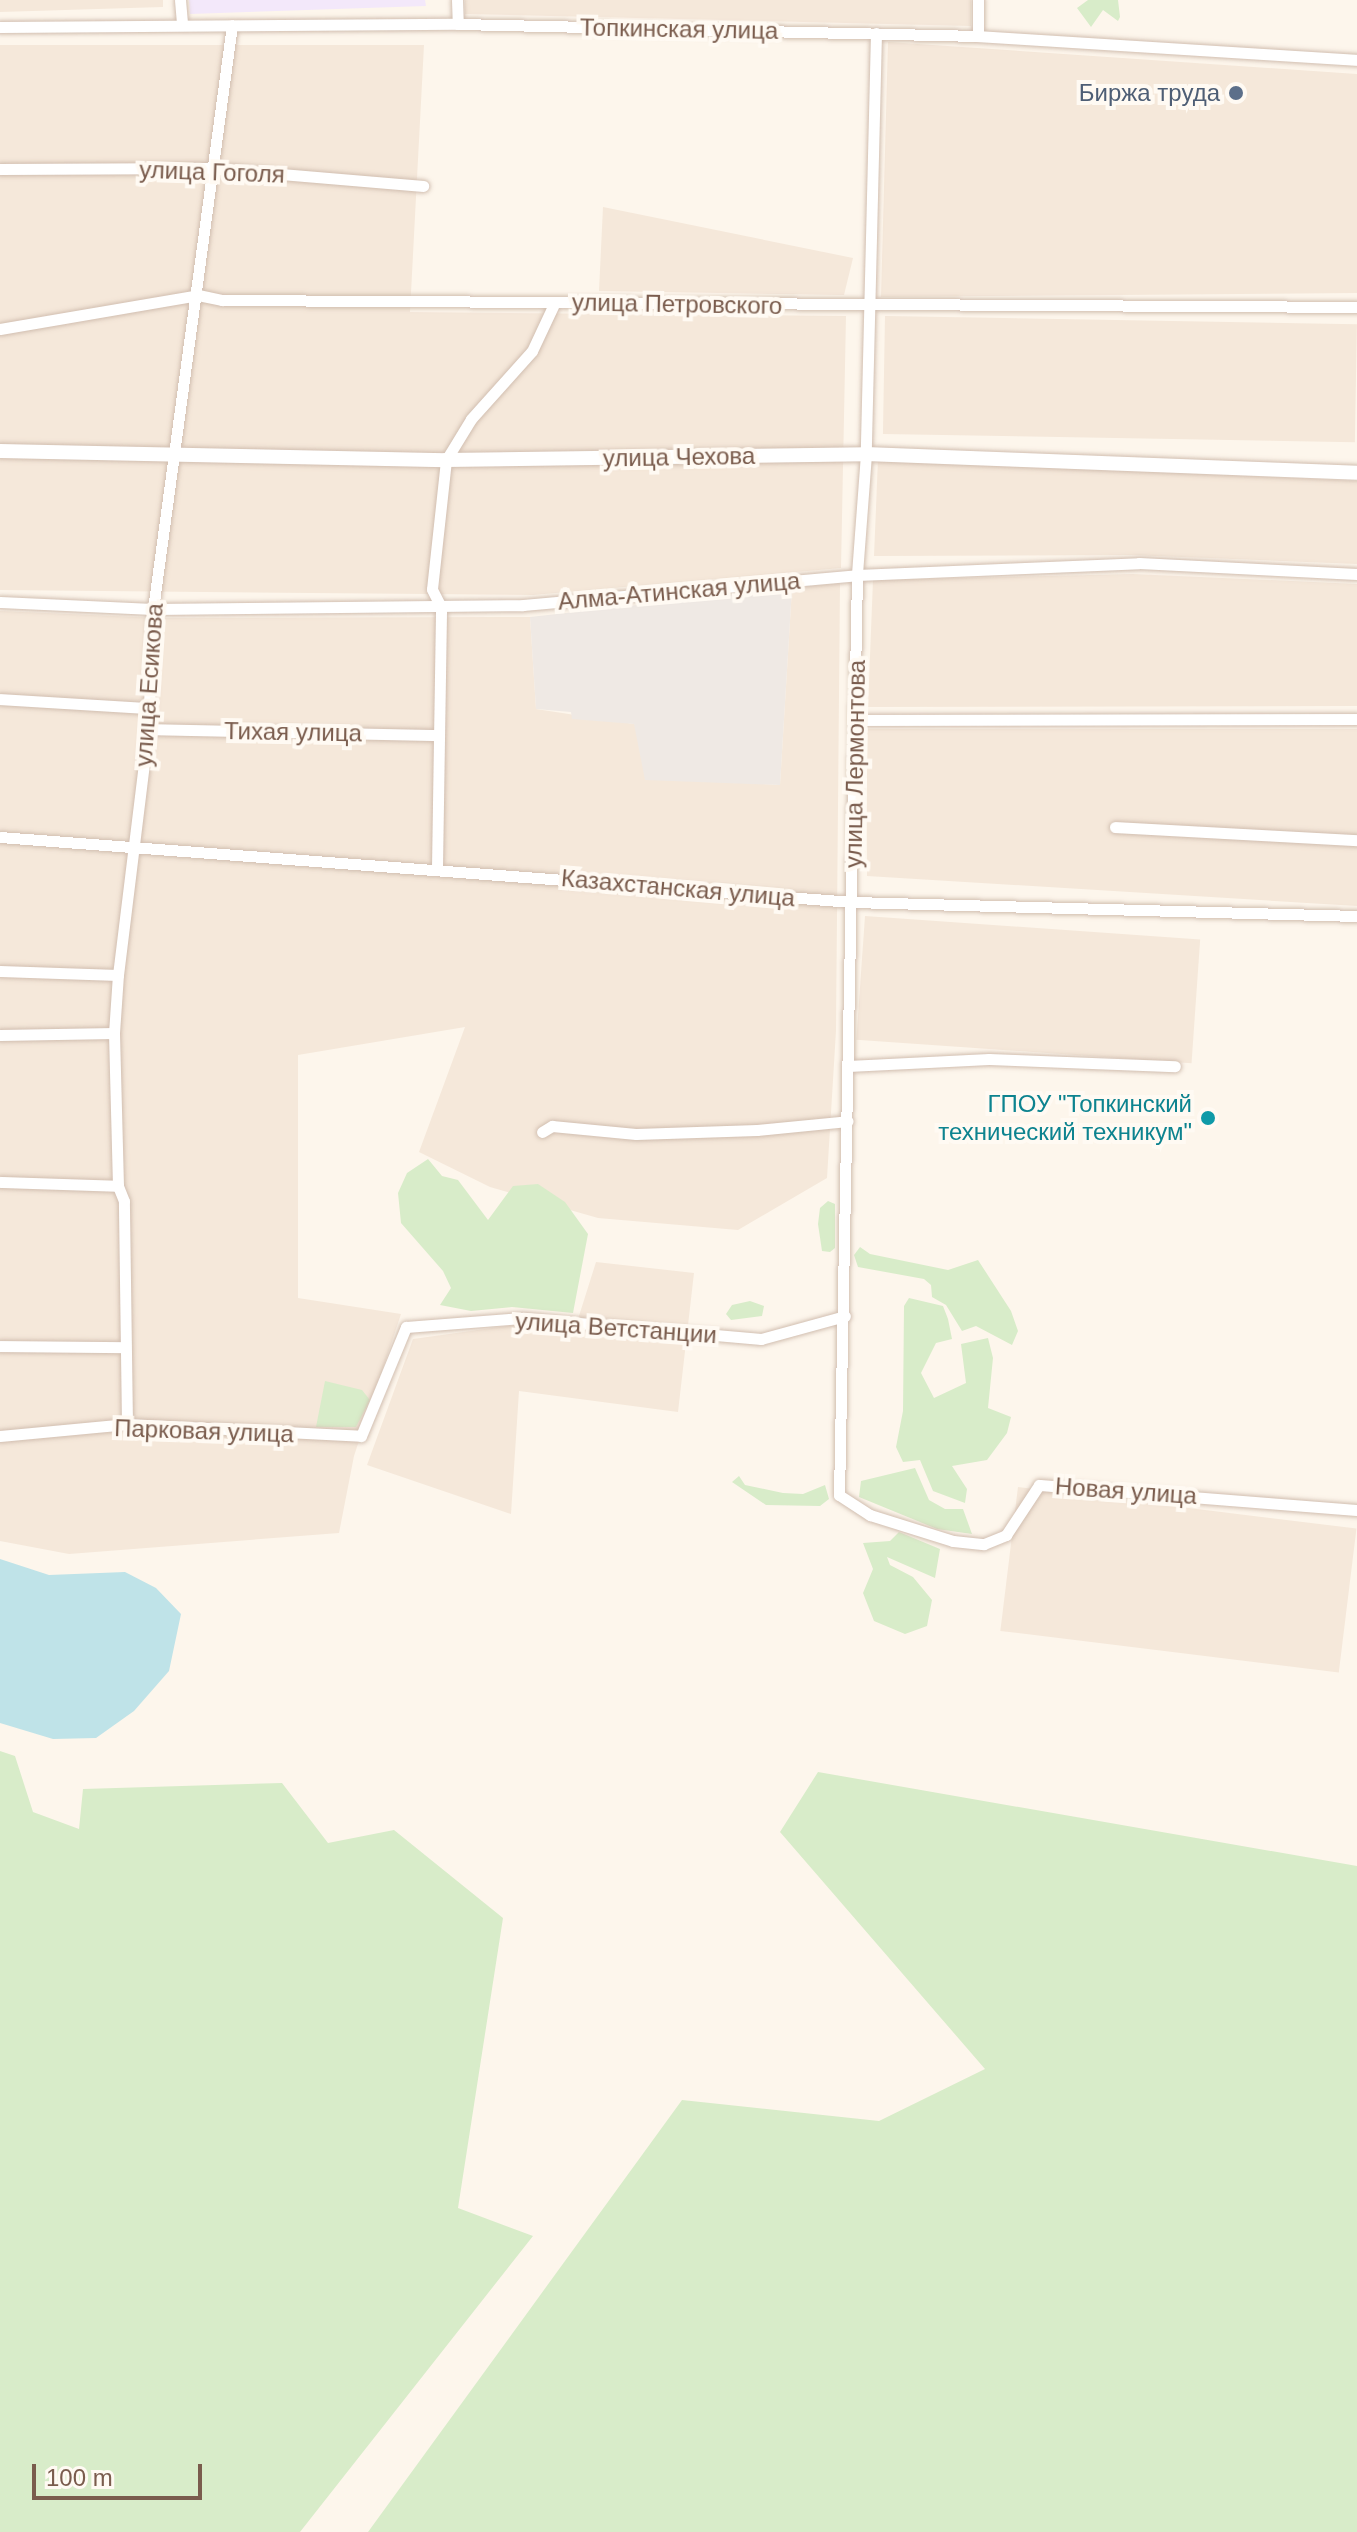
<!DOCTYPE html>
<html>
<head>
<meta charset="utf-8">
<style>
	body { margin:0 }
	#map { position:relative; width:1357px; height:2532px; overflow:hidden; background:#fdf6ec; font-family:Arial,sans-serif }
	div>[style] { position:absolute }
	.residential>* { inset:0; background:#f5e8da; transform-origin:0 0 }
	.industrial>* { inset:0; background:#efe9e4 }
	.education>* { inset:0; background:#f3e8fa }
	.green>* { inset:0; background:#d8ecc9 }
	.water>* { inset:0; background:#bfe3e8 }
	.roads { filter:drop-shadow(0 0 2px #d1beb0) drop-shadow(0 0 2px #d1beb0) }
	.minor>* { height:11px; margin:-5.5px; padding:0 5.5px; transform-origin:5.5px; border-radius:5.5px; background:#fff }
	.tertiary>* { height:14px; margin:-7px; padding:0 7px; transform-origin:7px; border-radius:7px; background:#fff }
	.dots>* { width:22px; height:22px; translate:-50% -50%; box-sizing:border-box; border:4px solid #fffaf3; border-radius:50% }
	span { translate:-50% -50%; white-space:nowrap; text-align:center; line-height:1.15; -webkit-text-stroke:8px #fffaf3; paint-order:stroke }
	.street-label { font-size:24px; color:#7a5c4d }
	.service-label { font-size:24px; color:#4e5e75 }
	.right { translate:-100% -50%; text-align:right }
	.culture-label { font-size:24px; color:#0d838f }
	.scale { position:absolute; left:32px; top:2464px; width:170px; height:36px; box-sizing:border-box; border:4px solid #7a5c4d; border-top:0; padding-left:10px; font-size:24px; line-height:28px; white-space:nowrap; color:#7a5c4d; -webkit-text-stroke:6px #fffaf3; paint-order:stroke }
</style>
</head>
<body>
<div id="map">
	<div class="residential">
		<div style="clip-path:polygon(0 0,163px 0,163px 7px,0 12px)"></div>
		<div style="clip-path:polygon(465px 0,971px 0,971px 26px,465px 14px)"></div>
		<div style="clip-path:polygon(888px 42px,1357px 74px,1357px 293px,881px 297px)"></div>
		<div style="clip-path:polygon(0 45px,424px 45px,410px 312px,846px 316px,841px 568px,533px 595px,0 590px)"></div>
		<div style="clip-path:polygon(603px 207px,853px 258px,844px 295px,599px 291px)"></div>
		<div style="left:885px;top:316px;width:472px;height:118px;rotate:1deg"></div>
		<div style="clip-path:polygon(878px 459px,1357px 481px,1357px 564px,1131px 555px,874px 556px)"></div>
		<div style="clip-path:polygon(1133px 574px,1357px 584px,1357px 706px,868px 707px,873px 580px)"></div>
		<div style="clip-path:polygon(840px 583px,836px 1031px,827px 1178px,738px 1230px,598px 1218px,490px 1187px,419px 1152px,465px 1027px,298px 1055px,298px 1298px,401px 1314px,354px 1456px,339px 1533px,69px 1554px,0 1541px,0 611px,158px 618px,530px 617px,536px 709px,634px 724px,697px 780px,780px 785px,792px 588px)"></div>
		<div style="clip-path:polygon(867px 729px,1357px 729px,1357px 906px,867px 876px)"></div>
		<div style="left:865px;top:916px;width:336px;height:124px;rotate:4deg"></div>
		<div style="clip-path:polygon(596px 1262px,694px 1273px,678px 1412px,519px 1391px,511px 1514px,367px 1465px,413px 1339px,579px 1316px)"></div>
		<div style="left:1018px;top:1487px;width:341px;height:145px;rotate:7deg"></div>
	</div>
	<div class="industrial">
		<div style="clip-path:polygon(792px 588px,780px 785px,645px 780px,634px 724px,572px 719px,571px 712px,536px 709px,530px 617px)"></div>
	</div>
	<div class="education">
		<div style="clip-path:polygon(189px 0,425px 0,426px 6px,190px 14px)"></div>
	</div>
	<div class="green">
		<div style="clip-path:polygon(1088px 0,1118px 0,1120px 17px,1118px 21px,1103px 10px,1091px 27px,1077px 8px)"></div>
		<div style="clip-path:polygon(428px 1159px,442px 1176px,458px 1180px,488px 1220px,513px 1186px,538px 1184px,565px 1202px,588px 1234px,573px 1313px,512px 1307px,471px 1311px,440px 1305px,451px 1288px,443px 1271px,401px 1223px,398px 1193px,407px 1173px)"></div>
		<div style="clip-path:polygon(828px 1201px,835px 1204px,835px 1248px,830px 1252px,822px 1251px,818px 1224px,820px 1208px)"></div>
		<div style="clip-path:polygon(860px 1247px,870px 1254px,948px 1270px,978px 1260px,1011px 1311px,1018px 1331px,1012px 1345px,976px 1326px,962px 1331px,946px 1305px,932px 1297px,931px 1285px,924px 1279px,858px 1267px,854px 1255px)"></div>
		<div style="clip-path:polygon(909px 1298px,943px 1306px,948px 1319px,952px 1339px,936px 1343px,921px 1373px,934px 1398px,966px 1383px,961px 1344px,988px 1338px,993px 1358px,988px 1408px,1011px 1417px,1007px 1433px,987px 1460px,952px 1466px,967px 1489px,965px 1503px,933px 1491px,920px 1460px,903px 1462px,896px 1447px,903px 1411px,904px 1306px)"></div>
		<div style="clip-path:polygon(750px 1301px,764px 1306px,762px 1316px,731px 1320px,726px 1314px,732px 1305px)"></div>
		<div style="clip-path:polygon(325px 1381px,362px 1390px,370px 1400px,356px 1427px,316px 1427px)"></div>
		<div style="clip-path:polygon(915px 1468px,929px 1500px,945px 1509px,963px 1509px,972px 1534px,937px 1529px,859px 1497px,861px 1481px)"></div>
		<div style="clip-path:polygon(739px 1476px,745px 1485px,783px 1493px,803px 1494px,825px 1485px,829px 1499px,820px 1506px,766px 1505px,732px 1482px)"></div>
		<div style="clip-path:polygon(899px 1532px,940px 1549px,935px 1578px,887px 1557px,890px 1565px,913px 1577px,932px 1600px,927px 1626px,905px 1634px,874px 1621px,863px 1593px,873px 1569px,863px 1543px,890px 1541px)"></div>
		<div style="clip-path:polygon(0 1751px,15px 1756px,33px 1812px,79px 1829px,83px 1789px,282px 1783px,328px 1843px,394px 1830px,503px 1918px,458px 2208px,533px 2236px,300px 2532px,0 2532px)"></div>
		<div style="clip-path:polygon(818px 1772px,1357px 1866px,1357px 2532px,368px 2532px,682px 2100px,879px 2121px,985px 2069px,780px 1832px)"></div>
	</div>
	<div class="water">
		<div style="clip-path:polygon(0 1559px,49px 1575px,125px 1572px,156px 1588px,181px 1614px,169px 1671px,134px 1711px,96px 1738px,53px 1739px,0 1723px)"></div>
	</div>
	<div class="roads">
		<div class="minor">
			<div style="left:180px;top:0;width:24px;rotate:85deg"></div>
			<div style="left:457px;top:0;width:24px;rotate:88deg"></div>
			<div style="left:0;top:27px;width:458px;rotate:-0.4deg"></div>
			<div style="left:458px;top:24px;width:520px;rotate:1.32deg"></div>
			<div style="left:978px;top:36px;width:380px;rotate:3.6deg"></div>
			<div style="left:876px;top:33px;width:421px;rotate:91.4deg"></div>
			<div style="left:866px;top:454px;width:121px;rotate:94.3deg"></div>
			<div style="left:857px;top:575px;width:920px;rotate:91.12deg"></div>
			<div style="left:839px;top:1495px;width:37px;rotate:33deg"></div>
			<div style="left:870px;top:1515px;width:87px;rotate:17.4deg"></div>
			<div style="left:953px;top:1541px;width:31px;rotate:6deg"></div>
			<div style="left:984px;top:1544px;width:24px;rotate:-22deg"></div>
			<div style="left:1006px;top:1535px;width:60px;rotate:-56.6deg"></div>
			<div style="left:1039px;top:1485px;width:319px;rotate:4.5deg"></div>
			<div style="left:978px;top:36px;width:36px;rotate:-90deg"></div>
			<div style="left:0;top:169px;width:210px;rotate:-0.3deg"></div>
			<div style="left:210px;top:168px;width:214px;rotate:4.8deg"></div>
			<div style="left:0;top:329px;width:201px;rotate:-9.7deg"></div>
			<div style="left:198px;top:295px;width:25px;rotate:12deg"></div>
			<div style="left:222px;top:300px;width:1135px;rotate:0.35deg"></div>
			<div style="left:0;top:602px;width:153px;rotate:2.6deg"></div>
			<div style="left:153px;top:609px;width:370px;rotate:-0.6deg"></div>
			<div style="left:523px;top:605px;width:335px;rotate:-5.1deg"></div>
			<div style="left:857px;top:575px;width:282px;rotate:-2.4deg"></div>
			<div style="left:1139px;top:563px;width:218px;rotate:2.9deg"></div>
			<div style="left:0;top:699px;width:149px;rotate:3.5deg"></div>
			<div style="left:856px;top:720px;width:501px;rotate:-0.11deg"></div>
			<div style="left:148px;top:729px;width:290px;rotate:1.2deg"></div>
			<div style="left:1115px;top:827px;width:242px;rotate:3.1deg"></div>
			<div style="left:0;top:837px;width:855px;rotate:4.36deg"></div>
			<div style="left:853px;top:902px;width:504px;rotate:1.59deg"></div>
			<div style="left:437px;top:867px;width:260px;rotate:-89.1deg"></div>
			<div style="left:441px;top:607px;width:20px;rotate:-117deg"></div>
			<div style="left:432px;top:589px;width:130px;rotate:-83.8deg"></div>
			<div style="left:446px;top:460px;width:48px;rotate:-58.6deg"></div>
			<div style="left:471px;top:419px;width:91px;rotate:-48.1deg"></div>
			<div style="left:532px;top:351px;width:54px;rotate:-64.9deg"></div>
			<div style="left:0;top:971px;width:118px;rotate:1.9deg"></div>
			<div style="left:0;top:1035px;width:114px;rotate:-1deg"></div>
			<div style="left:848px;top:1066px;width:141px;rotate:-2.8deg"></div>
			<div style="left:989px;top:1059px;width:186px;rotate:2.2deg"></div>
			<div style="left:542px;top:1132px;width:12px;rotate:-31deg"></div>
			<div style="left:552px;top:1126px;width:84px;rotate:5.4deg"></div>
			<div style="left:636px;top:1134px;width:121px;rotate:-1.9deg"></div>
			<div style="left:757px;top:1130px;width:91px;rotate:-5.6deg"></div>
			<div style="left:0;top:1182px;width:118px;rotate:1.9deg"></div>
			<div style="left:0;top:1346px;width:125px;rotate:0.5deg"></div>
			<div style="left:127px;top:1424px;width:223px;rotate:-90.8deg"></div>
			<div style="left:124px;top:1201px;width:16px;rotate:-112deg"></div>
			<div style="left:118px;top:1186px;width:153px;rotate:-91.5deg"></div>
			<div style="left:114px;top:1033px;width:58px;rotate:-86.1deg"></div>
			<div style="left:118px;top:975px;width:248px;rotate:-83deg"></div>
			<div style="left:148px;top:729px;width:120px;rotate:-87.6deg"></div>
			<div style="left:153px;top:609px;width:589px;rotate:-82.3deg"></div>
			<div style="left:0;top:1436px;width:128px;rotate:-5.4deg"></div>
			<div style="left:127px;top:1424px;width:234px;rotate:2.9deg"></div>
			<div style="left:361px;top:1436px;width:118px;rotate:-67.6deg"></div>
			<div style="left:406px;top:1327px;width:116px;rotate:-4.4deg"></div>
			<div style="left:522px;top:1318px;width:240px;rotate:5deg"></div>
			<div style="left:761px;top:1339px;width:87px;rotate:-15.3deg"></div>
		</div>
		<div class="tertiary">
			<div style="left:0;top:451px;width:446px;rotate:1.2deg"></div>
			<div style="left:446px;top:460px;width:420px;rotate:-0.8deg"></div>
			<div style="left:866px;top:454px;width:491px;rotate:2.2deg"></div>
		</div>
	</div>
	<div class="dots">
		<div style="left:1236px;top:93px;background:#5c6f8a"></div>
		<div style="left:1208px;top:1118px;background:#0f9aa8"></div>
	</div>
	<div class="street-label">
		<span style="left:679px;top:29px;rotate:1deg">Топкинская улица</span>
		<span style="left:212px;top:172px;rotate:2deg">улица Гоголя</span>
		<span style="left:677px;top:304px;rotate:1deg">улица Петровского</span>
		<span style="left:679px;top:457px;rotate:-1deg">улица Чехова</span>
		<span style="left:679px;top:591px;rotate:-5deg">Алма-Атинская улица</span>
		<span style="left:149px;top:685px;rotate:-86deg">улица Есикова</span>
		<span style="left:293px;top:732px;rotate:1deg">Тихая улица</span>
		<span style="left:855px;top:764px;rotate:-89deg">улица Лермонтова</span>
		<span style="left:678px;top:888px;rotate:5deg">Казахстанская улица</span>
		<span style="left:616px;top:1328px;rotate:4deg">улица Ветстанции</span>
		<span style="left:204px;top:1431px;rotate:2deg">Парковая улица</span>
		<span style="left:1126px;top:1491px;rotate:4deg">Новая улица</span>
	</div>
	<div class="service-label">
		<span class="right" style="left:1220px;top:93px">Биржа труда</span>
	</div>
	<div class="culture-label">
		<span class="right" style="left:1192px;top:1118px">ГПОУ "Топкинский<br>технический техникум"</span>
	</div>
	<div class="scale">100 m</div>
</div>
</body>
</html>
